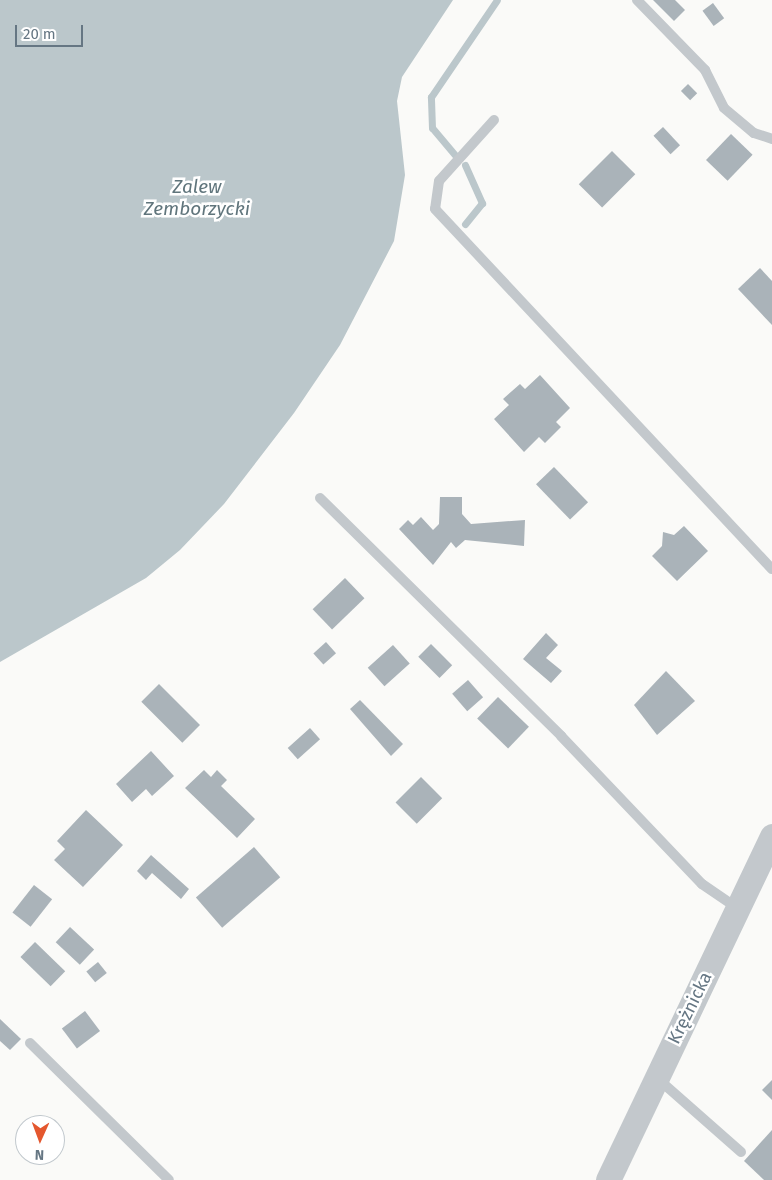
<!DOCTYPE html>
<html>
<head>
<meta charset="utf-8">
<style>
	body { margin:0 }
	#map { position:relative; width:772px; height:1180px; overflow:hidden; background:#fafaf8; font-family:"Fira Sans",sans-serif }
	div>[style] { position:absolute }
	.water>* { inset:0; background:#bbc7cb }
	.stream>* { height:7px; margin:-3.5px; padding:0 3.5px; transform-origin:3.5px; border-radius:3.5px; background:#bbc7cb }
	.building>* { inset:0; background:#aab3b9; transform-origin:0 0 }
	.service>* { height:10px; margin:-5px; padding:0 5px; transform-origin:5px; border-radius:5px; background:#c3c8cc }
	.tertiary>* { height:25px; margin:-12.5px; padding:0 12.5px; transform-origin:12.5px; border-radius:12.5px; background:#c3c8cc }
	span { translate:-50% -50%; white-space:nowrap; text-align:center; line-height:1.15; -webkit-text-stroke:5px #fff; paint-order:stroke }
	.street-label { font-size:18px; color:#657683 }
	.water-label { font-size:19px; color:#60757c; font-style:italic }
	.north { position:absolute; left:15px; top:1115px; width:50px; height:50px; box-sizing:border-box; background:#fff; border:1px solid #c1c8cd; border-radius:50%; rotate:182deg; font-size:14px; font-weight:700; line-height:20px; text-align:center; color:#657683 }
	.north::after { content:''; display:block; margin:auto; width:18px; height:22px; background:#e4572e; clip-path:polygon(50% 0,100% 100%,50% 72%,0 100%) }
	.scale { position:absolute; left:15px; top:25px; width:68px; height:22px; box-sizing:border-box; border:2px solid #657683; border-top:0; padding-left:6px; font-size:15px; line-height:18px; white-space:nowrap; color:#657683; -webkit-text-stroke:4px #fff; paint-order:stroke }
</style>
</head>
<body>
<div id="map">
	<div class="water">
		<div style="clip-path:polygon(0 0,453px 0,402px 77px,397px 101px,405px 175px,394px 241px,340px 345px,294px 413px,224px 504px,180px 550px,146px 578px,0 662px)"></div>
	</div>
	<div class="stream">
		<div style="left:455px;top:155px;width:35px;rotate:-130deg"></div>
		<div style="left:432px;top:128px;width:31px;rotate:-92deg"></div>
		<div style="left:431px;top:97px;width:117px;rotate:-55.8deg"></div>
		<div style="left:465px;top:165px;width:42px;rotate:65.9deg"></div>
		<div style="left:482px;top:203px;width:27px;rotate:129deg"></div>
	</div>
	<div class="building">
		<div style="clip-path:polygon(653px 0,675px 0,685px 10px,674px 21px)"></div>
		<div style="left:713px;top:3px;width:19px;height:13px;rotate:54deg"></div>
		<div style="left:688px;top:84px;width:13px;height:10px;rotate:45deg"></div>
		<div style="left:663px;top:127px;width:25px;height:13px;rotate:47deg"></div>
		<div style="left:731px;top:134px;width:30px;height:36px;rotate:44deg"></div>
		<div style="left:612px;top:151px;width:33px;height:47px;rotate:45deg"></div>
		<div style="clip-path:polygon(760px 268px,772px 281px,772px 325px,738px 289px)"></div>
		<div style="clip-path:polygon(540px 375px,570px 408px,556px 422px,561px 427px,545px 443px,539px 437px,524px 452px,494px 419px,509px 405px,503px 399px,520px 384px,525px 389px)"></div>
		<div style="left:554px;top:467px;width:49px;height:25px;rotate:46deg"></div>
		<div style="clip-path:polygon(440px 497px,462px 497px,462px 514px,471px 524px,525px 520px,524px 546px,465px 540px,456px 548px,451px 542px,433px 565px,399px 529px,408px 520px,413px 525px,421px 517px,433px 530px,439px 524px)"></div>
		<div style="clip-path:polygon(684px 526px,708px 551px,677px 581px,652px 556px,662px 546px,663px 532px,674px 535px)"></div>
		<div style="left:345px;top:578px;width:28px;height:45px;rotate:46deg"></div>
		<div style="clip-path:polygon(546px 633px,558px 645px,546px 658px,562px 671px,551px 683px,523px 659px)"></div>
		<div style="left:326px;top:642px;width:15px;height:17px;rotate:48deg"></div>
		<div style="left:431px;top:644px;width:30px;height:18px;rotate:45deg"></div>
		<div style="left:393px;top:645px;width:25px;height:34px;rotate:48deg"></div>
		<div style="clip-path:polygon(666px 671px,695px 701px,657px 735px,634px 705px)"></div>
		<div style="left:468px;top:680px;width:23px;height:21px;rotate:49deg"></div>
		<div style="left:159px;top:684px;width:58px;height:25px;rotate:45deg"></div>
		<div style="left:498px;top:697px;width:43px;height:30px;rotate:44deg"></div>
		<div style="clip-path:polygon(360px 700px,403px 744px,391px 756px,350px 709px)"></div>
		<div style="left:310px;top:728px;width:15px;height:30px;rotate:48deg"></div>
		<div style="clip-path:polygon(151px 751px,174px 776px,152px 796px,146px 789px,132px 802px,116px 784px)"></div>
		<div style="clip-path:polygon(204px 770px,211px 777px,217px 770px,227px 780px,221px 786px,255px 819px,237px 838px,185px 788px)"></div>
		<div style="left:421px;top:777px;width:30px;height:36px;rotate:45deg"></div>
		<div style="clip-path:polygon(86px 810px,123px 845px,83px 887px,54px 860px,65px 849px,57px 841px)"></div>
		<div style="left:254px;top:847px;width:40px;height:77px;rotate:49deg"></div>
		<div style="clip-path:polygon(151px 855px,189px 889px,181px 899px,152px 873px,146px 880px,137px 871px)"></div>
		<div style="left:34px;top:885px;width:23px;height:35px;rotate:38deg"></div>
		<div style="left:70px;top:927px;width:33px;height:21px;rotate:43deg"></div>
		<div style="left:35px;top:942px;width:42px;height:21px;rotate:44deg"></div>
		<div style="left:98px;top:962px;width:14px;height:15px;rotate:51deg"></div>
		<div style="left:85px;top:1011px;width:25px;height:29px;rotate:53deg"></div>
		<div style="clip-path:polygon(0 1019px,21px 1039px,10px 1050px,0 1041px)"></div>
		<div style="clip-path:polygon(772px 1080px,772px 1100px,762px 1090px)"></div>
		<div style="clip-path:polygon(772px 1130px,772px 1180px,764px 1180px,744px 1161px)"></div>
	</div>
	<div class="service">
		<div style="left:637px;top:0;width:98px;rotate:45.8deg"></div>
		<div style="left:705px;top:70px;width:42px;rotate:63.4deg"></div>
		<div style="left:724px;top:108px;width:39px;rotate:40deg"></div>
		<div style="left:754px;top:133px;width:19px;rotate:18deg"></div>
		<div style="left:494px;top:120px;width:82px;rotate:132deg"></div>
		<div style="left:439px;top:181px;width:28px;rotate:98deg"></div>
		<div style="left:435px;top:209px;width:493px;rotate:46.9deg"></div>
		<div style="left:320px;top:498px;width:339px;rotate:44.6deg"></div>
		<div style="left:561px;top:736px;width:204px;rotate:46.4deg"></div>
		<div style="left:702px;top:884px;width:42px;rotate:34.4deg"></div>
		<div style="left:30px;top:1043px;width:195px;rotate:44.6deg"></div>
		<div style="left:657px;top:1078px;width:112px;rotate:41.4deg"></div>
	</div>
	<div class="tertiary">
		<div style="left:608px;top:1180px;width:381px;rotate:-64.5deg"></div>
	</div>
	<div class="street-label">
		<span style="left:690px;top:1008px;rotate:-64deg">Krężnicka</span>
	</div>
	<div class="water-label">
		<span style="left:197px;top:198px">Zalew<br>Zemborzycki</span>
	</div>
	<div class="north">N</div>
	<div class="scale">20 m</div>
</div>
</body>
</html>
